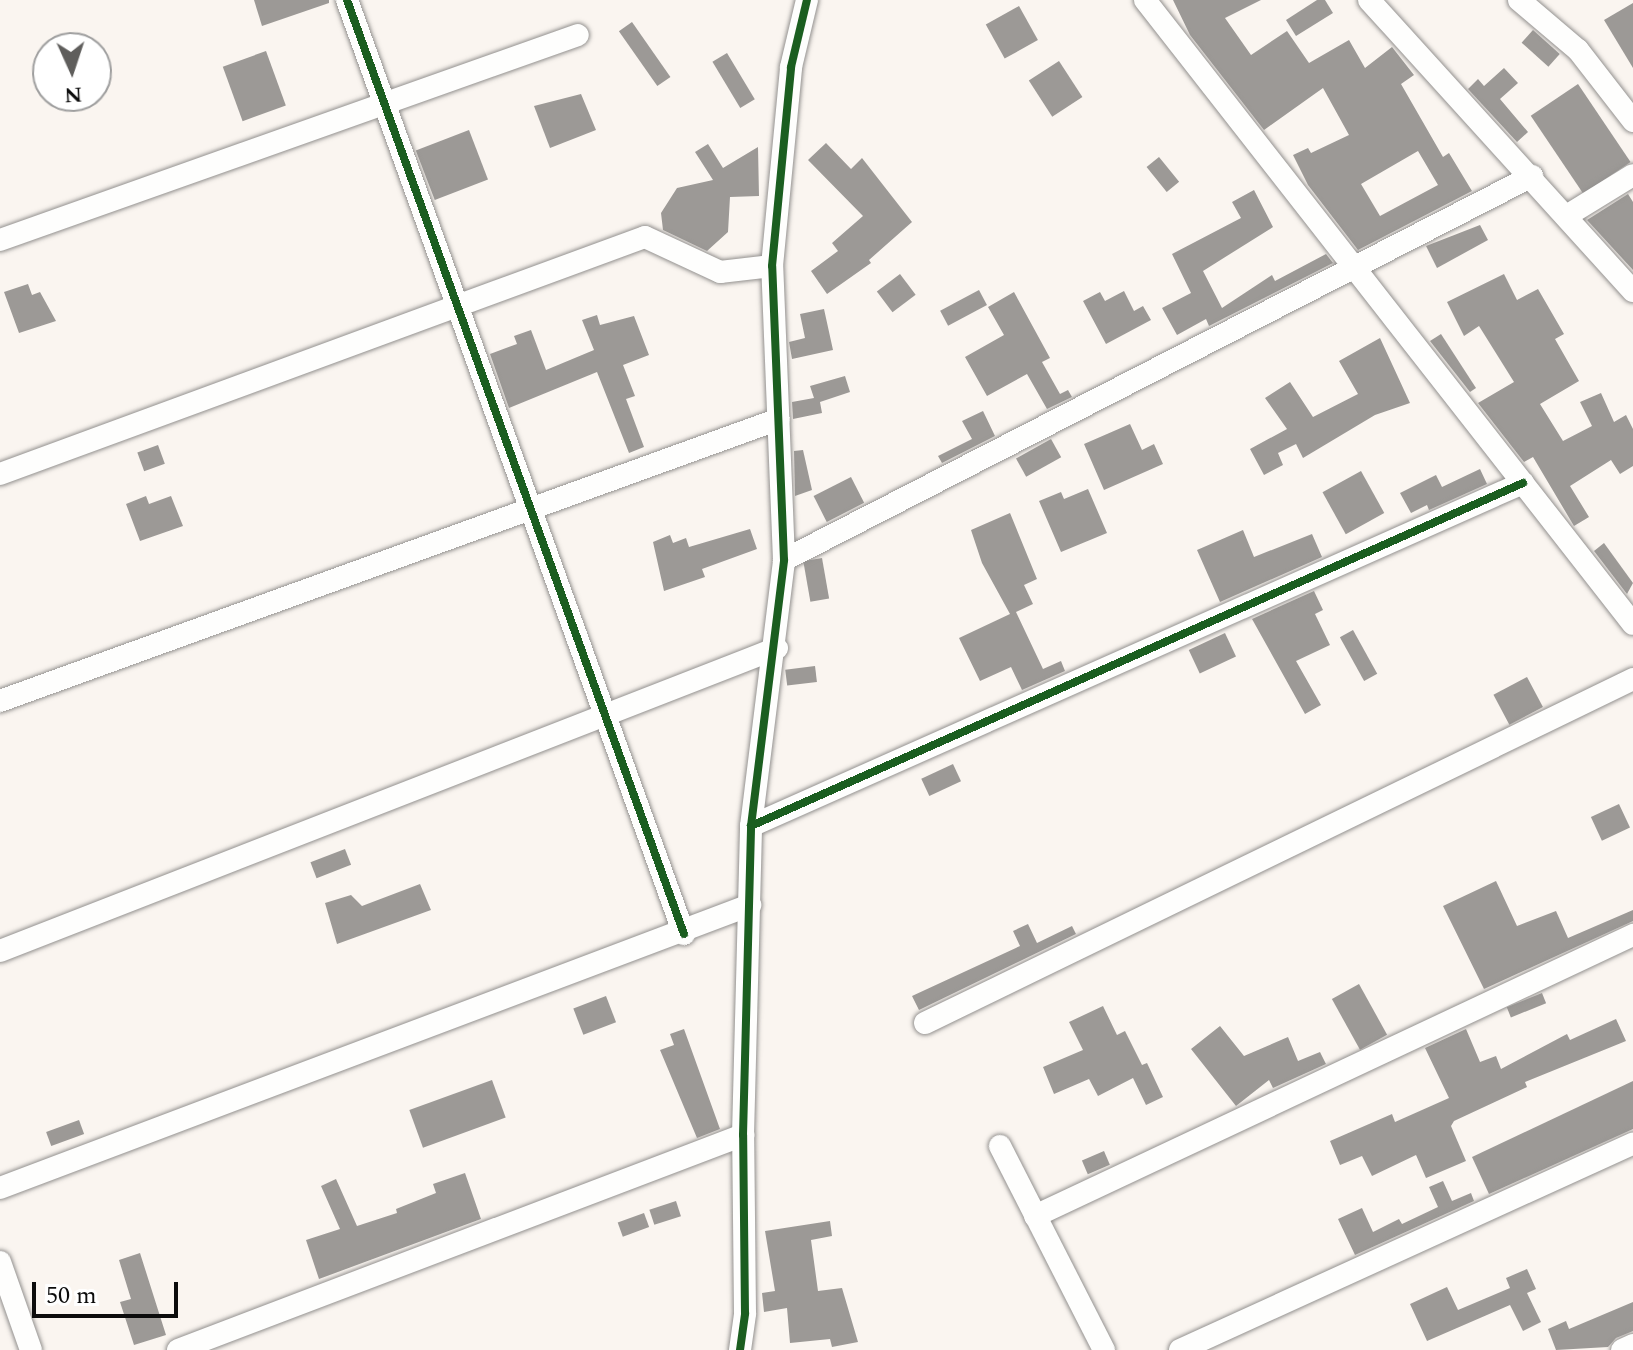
<!DOCTYPE html>
<html>
<head>
<meta charset="utf-8">
<style>
	body { margin:0 }
	#map { position:relative; width:1633px; height:1350px; overflow:hidden; background:#faf5f0; font-family:Spectral,serif }
	div>[style] { position:absolute }
	.building>* { inset:0; background:#9c9996; transform-origin:0 0 }
	.roads { filter:drop-shadow(0 0 2px #93918f) drop-shadow(0 0 2px #93918f) }
	.street>* { height:22px; margin:-11px; padding:0 11px; transform-origin:11px; border-radius:11px; background:#fefefd }
	.cycleway>* { height:8px; margin:-4px; padding:0 4px; transform-origin:4px; border-radius:4px; background:#1b5e20 }
	span { translate:-50% -50%; white-space:nowrap; text-align:center; line-height:1.15; -webkit-text-stroke:8px #fff; paint-order:stroke }
	.north { position:absolute; left:32px; top:32px; width:80px; height:80px; box-sizing:border-box; background:#fff; border:2px solid #9e9e9e; border-radius:50%; rotate:177deg; font-size:22px; font-weight:700; line-height:32px; text-align:center; color:#0c0c0c }
	.north::after { content:''; display:block; margin:auto; width:28px; height:36px; background:#5f5e5c; clip-path:polygon(50% 0,100% 100%,50% 72%,0 100%) }
	.scale { position:absolute; left:32px; top:1282px; width:146px; height:36px; box-sizing:border-box; border:4px solid #0c0c0c; border-top:0; padding-left:10px; font-size:24px; line-height:28px; white-space:nowrap; color:#0c0c0c; -webkit-text-stroke:6px #fff; paint-order:stroke }
</style>
</head>
<body>
<div id="map">
	<div class="building">
		<div style="clip-path:polygon(254px 0,329px 0,329px 3px,262px 26px)"></div>
		<div style="clip-path:polygon(evenodd,1173px 0,1261px 0,1225px 18px,1251px 55px,1287px 31px,1309px 63px,1349px 40px,1365px 68px,1392px 47px,1414px 75px,1401px 84px,1443px 157px,1449px 153px,1472px 191px,1358px 250px,1308px 185px,1293px 155px,1308px 148px,1311px 153px,1349px 135px,1323px 88px,1264px 130px,1190px 35px,1173px 0,1418px 151px,1438px 185px,1380px 216px,1361px 184px,1418px 151px)"></div>
		<div style="clip-path:polygon(1317px 0,1325px 0,1333px 13px,1296px 36px,1286px 20px)"></div>
		<div style="clip-path:polygon(1633px 3px,1633px 68px,1604px 20px)"></div>
		<div style="left:1019px;top:6px;width:39px;height:38px;rotate:61deg"></div>
		<div style="left:632px;top:22px;width:67px;height:16px;rotate:55deg"></div>
		<div style="left:1533px;top:30px;width:36px;height:17px;rotate:42deg"></div>
		<div style="left:266px;top:51px;width:58px;height:46px;rotate:70deg"></div>
		<div style="left:727px;top:53px;width:54px;height:17px;rotate:59deg"></div>
		<div style="left:1059px;top:61px;width:43px;height:36px;rotate:57deg"></div>
		<div style="clip-path:polygon(1504px 68px,1518px 83px,1500px 99px,1528px 132px,1517px 142px,1468px 89px,1478px 79px,1484px 86px)"></div>
		<div style="left:1578px;top:84px;width:94px;height:57px;rotate:56deg"></div>
		<div style="clip-path:polygon(581px 94px,596px 130px,550px 148px,534px 106px)"></div>
		<div style="left:469px;top:130px;width:53px;height:57px;rotate:69deg"></div>
		<div style="clip-path:polygon(826px 143px,851px 169px,862px 158px,912px 222px,869px 260px,871px 263px,827px 294px,811px 271px,838px 251px,832px 243px,863px 216px,808px 160px)"></div>
		<div style="clip-path:polygon(708px 144px,723px 168px,758px 147px,759px 196px,730px 197px,728px 232px,707px 251px,663px 230px,661px 213px,677px 188px,713px 180px,695px 152px)"></div>
		<div style="left:1159px;top:157px;width:32px;height:16px;rotate:51deg"></div>
		<div style="clip-path:polygon(1254px 190px,1273px 227px,1203px 271px,1222px 308px,1272px 275px,1275px 281px,1326px 254px,1333px 263px,1209px 326px,1206px 319px,1177px 335px,1162px 308px,1191px 293px,1172px 254px,1241px 218px,1232px 202px)"></div>
		<div style="clip-path:polygon(1628px 194px,1633px 202px,1633px 270px,1587px 220px)"></div>
		<div style="clip-path:polygon(1480px 225px,1488px 240px,1437px 268px,1426px 246px)"></div>
		<div style="left:900px;top:274px;width:26px;height:29px;rotate:53deg"></div>
		<div style="clip-path:polygon(1504px 274px,1517px 300px,1538px 289px,1564px 334px,1555px 339px,1579px 381px,1540px 404px,1563px 441px,1592px 426px,1580px 402px,1601px 393px,1614px 422px,1626px 415px,1633px 429px,1633px 466px,1620px 474px,1611px 460px,1570px 486px,1589px 517px,1574px 526px,1533px 457px,1524px 462px,1478px 403px,1514px 382px,1479px 326px,1464px 336px,1447px 302px)"></div>
		<div style="clip-path:polygon(28px 284px,32px 295px,40px 292px,56px 321px,19px 333px,4px 292px)"></div>
		<div style="left:979px;top:290px;width:17px;height:44px;rotate:62deg"></div>
		<div style="clip-path:polygon(1124px 291px,1134px 311px,1143px 306px,1151px 320px,1106px 344px,1083px 301px,1100px 292px,1105px 301px)"></div>
		<div style="clip-path:polygon(1014px 292px,1050px 358px,1042px 362px,1060px 394px,1068px 390px,1072px 397px,1047px 409px,1027px 374px,987px 396px,965px 357px,1004px 335px,988px 307px)"></div>
		<div style="clip-path:polygon(824px 309px,833px 350px,792px 359px,789px 342px,805px 338px,800px 314px)"></div>
		<div style="clip-path:polygon(597px 315px,600px 325px,634px 316px,649px 355px,623px 365px,635px 396px,626px 399px,644px 447px,629px 453px,597px 372px,509px 408px,490px 354px,517px 344px,514px 336px,531px 330px,546px 370px,594px 350px,582px 320px)"></div>
		<div style="clip-path:polygon(1441px 334px,1476px 388px,1470px 392px,1430px 341px)"></div>
		<div style="clip-path:polygon(1380px 338px,1410px 403px,1375px 415px,1303px 458px,1296px 444px,1278px 453px,1283px 465px,1264px 475px,1250px 449px,1287px 429px,1265px 398px,1290px 382px,1313px 417px,1358px 394px,1339px 361px)"></div>
		<div style="clip-path:polygon(845px 376px,850px 392px,820px 402px,822px 413px,793px 419px,792px 402px,814px 398px,810px 386px)"></div>
		<div style="clip-path:polygon(983px 411px,995px 436px,942px 463px,938px 456px,972px 439px,962px 421px)"></div>
		<div style="clip-path:polygon(1130px 424px,1142px 450px,1154px 444px,1163px 464px,1104px 490px,1084px 444px)"></div>
		<div style="left:1051px;top:439px;width:21px;height:40px;rotate:61deg"></div>
		<div style="left:158px;top:445px;width:20px;height:22px;rotate:70deg"></div>
		<div style="clip-path:polygon(803px 450px,812px 490px,795px 496px,794px 451px)"></div>
		<div style="clip-path:polygon(1480px 469px,1487px 484px,1429px 510px,1427px 505px,1411px 513px,1400px 493px,1436px 475px,1442px 487px)"></div>
		<div style="left:1361px;top:471px;width:48px;height:44px;rotate:61deg"></div>
		<div style="left:851px;top:477px;width:29px;height:42px;rotate:63deg"></div>
		<div style="clip-path:polygon(1088px 489px,1107px 533px,1061px 552px,1039px 501px,1061px 492px,1064px 499px)"></div>
		<div style="clip-path:polygon(146px 496px,149px 504px,171px 496px,183px 526px,140px 541px,126px 504px)"></div>
		<div style="clip-path:polygon(1010px 513px,1037px 579px,1024px 585px,1033px 604px,1016px 612px,1043px 669px,1061px 661px,1065px 671px,1022px 690px,1011px 667px,980px 681px,959px 638px,1010px 614px,982px 563px,971px 530px)"></div>
		<div style="clip-path:polygon(750px 529px,757px 549px,702px 569px,705px 577px,664px 591px,653px 542px,670px 535px,673px 543px,686px 538px,689px 547px)"></div>
		<div style="clip-path:polygon(1243px 530px,1254px 557px,1312px 534px,1322px 557px,1220px 602px,1197px 550px)"></div>
		<div style="clip-path:polygon(1604px 543px,1633px 583px,1627px 594px,1594px 551px)"></div>
		<div style="left:822px;top:558px;width:41px;height:19px;rotate:80deg"></div>
		<div style="clip-path:polygon(1314px 591px,1323px 610px,1315px 614px,1330px 645px,1296px 661px,1321px 705px,1305px 714px,1252px 619px)"></div>
		<div style="left:1353px;top:630px;width:50px;height:15px;rotate:61deg"></div>
		<div style="left:1225px;top:633px;width:26px;height:40px;rotate:65deg"></div>
		<div style="left:815px;top:666px;width:16px;height:30px;rotate:83deg"></div>
		<div style="left:1527px;top:677px;width:34px;height:38px;rotate:62deg"></div>
		<div style="left:953px;top:764px;width:19px;height:35px;rotate:65deg"></div>
		<div style="left:1619px;top:804px;width:26px;height:31px;rotate:65deg"></div>
		<div style="left:345px;top:849px;width:17px;height:37px;rotate:69deg"></div>
		<div style="clip-path:polygon(1496px 881px,1517px 926px,1556px 911px,1568px 938px,1633px 910px,1633px 921px,1484px 989px,1443px 906px)"></div>
		<div style="clip-path:polygon(420px 884px,431px 910px,337px 944px,325px 903px,351px 895px,362px 906px)"></div>
		<div style="clip-path:polygon(1028px 924px,1037px 943px,1072px 926px,1076px 934px,919px 1010px,912px 996px,1020px 946px,1013px 931px)"></div>
		<div style="left:1359px;top:984px;width:58px;height:31px;rotate:61deg"></div>
		<div style="left:1542px;top:993px;width:11px;height:38px;rotate:68deg"></div>
		<div style="left:606px;top:996px;width:28px;height:35px;rotate:69deg"></div>
		<div style="clip-path:polygon(1103px 1006px,1117px 1035px,1125px 1031px,1142px 1065px,1147px 1063px,1163px 1097px,1146px 1105px,1133px 1078px,1098px 1096px,1089px 1079px,1054px 1094px,1043px 1067px,1083px 1050px,1069px 1022px)"></div>
		<div style="clip-path:polygon(1616px 1019px,1626px 1041px,1525px 1082px,1527px 1087px,1454px 1121px,1451px 1126px,1466px 1161px,1426px 1178px,1416px 1155px,1372px 1176px,1362px 1156px,1340px 1165px,1330px 1141px,1392px 1114px,1395px 1122px,1449px 1098px,1425px 1048px,1466px 1029px,1480px 1062px,1496px 1056px,1501px 1069px,1567px 1034px,1570px 1040px)"></div>
		<div style="clip-path:polygon(1220px 1026px,1244px 1056px,1288px 1037px,1298px 1061px,1320px 1052px,1326px 1064px,1273px 1088px,1269px 1080px,1236px 1106px,1191px 1049px)"></div>
		<div style="clip-path:polygon(684px 1029px,720px 1129px,697px 1138px,660px 1050px,674px 1045px,670px 1034px)"></div>
		<div style="left:492px;top:1080px;width:40px;height:88px;rotate:70deg"></div>
		<div style="clip-path:polygon(1633px 1081px,1633px 1129px,1489px 1194px,1472px 1157px)"></div>
		<div style="left:79px;top:1120px;width:15px;height:35px;rotate:70deg"></div>
		<div style="left:1104px;top:1151px;width:15px;height:24px;rotate:67deg"></div>
		<div style="clip-path:polygon(465px 1173px,481px 1219px,319px 1279px,306px 1240px,340px 1229px,321px 1186px,336px 1179px,357px 1226px,397px 1213px,396px 1209px,436px 1193px,433px 1184px)"></div>
		<div style="clip-path:polygon(1443px 1181px,1452px 1201px,1471px 1193px,1474px 1201px,1355px 1255px,1338px 1219px,1362px 1208px,1373px 1232px,1399px 1219px,1402px 1224px,1438px 1207px,1429px 1187px)"></div>
		<div style="left:676px;top:1201px;width:16px;height:28px;rotate:72deg"></div>
		<div style="left:644px;top:1213px;width:15px;height:28px;rotate:70deg"></div>
		<div style="clip-path:polygon(830px 1221px,832px 1236px,811px 1240px,818px 1291px,842px 1288px,858px 1342px,832px 1347px,830px 1339px,790px 1343px,787px 1308px,764px 1312px,762px 1293px,775px 1291px,765px 1231px)"></div>
		<div style="clip-path:polygon(140px 1253px,166px 1335px,134px 1345px,120px 1302px,131px 1299px,119px 1260px)"></div>
		<div style="clip-path:polygon(1527px 1269px,1536px 1289px,1527px 1293px,1541px 1322px,1523px 1331px,1510px 1305px,1427px 1341px,1410px 1304px,1447px 1287px,1458px 1310px,1510px 1288px,1506px 1278px)"></div>
		<div style="clip-path:polygon(1633px 1302px,1633px 1331px,1616px 1338px,1608px 1347px,1556px 1350px,1548px 1329px,1566px 1321px,1569px 1329px)"></div>
	</div>
	<div class="roads">
		<div class="street">
			<div style="left:347px;top:0;width:993px;rotate:70.16deg"></div>
			<div style="left:1145px;top:0;width:792px;rotate:51.97deg"></div>
			<div style="left:1369px;top:0;width:393px;rotate:47.8deg"></div>
			<div style="left:1519px;top:0;width:77px;rotate:40.3deg"></div>
			<div style="left:1578px;top:50px;width:90px;rotate:52.2deg"></div>
			<div style="left:1568px;top:215px;width:76px;rotate:-31.6deg"></div>
			<div style="left:0;top:240px;width:613px;rotate:-19.53deg"></div>
			<div style="left:0;top:474px;width:687px;rotate:-20.18deg"></div>
			<div style="left:645px;top:237px;width:83px;rotate:25deg"></div>
			<div style="left:720px;top:272px;width:52px;rotate:-6.6deg"></div>
			<div style="left:784px;top:560px;width:841px;rotate:-27.17deg"></div>
			<div style="left:0;top:701px;width:828px;rotate:-19.9deg"></div>
			<div style="left:751px;top:826px;width:845px;rotate:-23.96deg"></div>
			<div style="left:0;top:951px;width:834px;rotate:-21.3deg"></div>
			<div style="left:925px;top:1023px;width:787px;rotate:-25.91deg"></div>
			<div style="left:1000px;top:1146px;width:229px;rotate:63deg"></div>
			<div style="left:0;top:1188px;width:802px;rotate:-20.67deg"></div>
			<div style="left:1035px;top:1216px;width:661px;rotate:-25.17deg"></div>
			<div style="left:0;top:1262px;width:93px;rotate:70.6deg"></div>
			<div style="left:178px;top:1350px;width:605px;rotate:-20.83deg"></div>
			<div style="left:740px;top:1350px;width:37px;rotate:-82deg"></div>
			<div style="left:745px;top:1313px;width:178px;rotate:-90.6deg"></div>
			<div style="left:743px;top:1135px;width:309px;rotate:-88.5deg"></div>
			<div style="left:751px;top:826px;width:268px;rotate:-82.9deg"></div>
			<div style="left:784px;top:560px;width:294px;rotate:-92.3deg"></div>
			<div style="left:772px;top:266px;width:200px;rotate:-84.5deg"></div>
			<div style="left:791px;top:67px;width:69px;rotate:-76.6deg"></div>
			<div style="left:1180px;top:1350px;width:498px;rotate:-24.5deg"></div>
			<div style="left:1622px;top:1350px;width:12px;rotate:-24deg"></div>
		</div>
	</div>
	<div class="cycleway">
		<div style="left:347px;top:0;width:993px;rotate:70.16deg"></div>
		<div style="left:751px;top:826px;width:845px;rotate:-23.96deg"></div>
		<div style="left:740px;top:1350px;width:37px;rotate:-82deg"></div>
		<div style="left:745px;top:1313px;width:178px;rotate:-90.6deg"></div>
		<div style="left:743px;top:1135px;width:309px;rotate:-88.5deg"></div>
		<div style="left:751px;top:826px;width:268px;rotate:-82.9deg"></div>
		<div style="left:784px;top:560px;width:294px;rotate:-92.3deg"></div>
		<div style="left:772px;top:266px;width:200px;rotate:-84.5deg"></div>
		<div style="left:791px;top:67px;width:69px;rotate:-76.6deg"></div>
	</div>
	<div class="north">N</div>
	<div class="scale">50 m</div>
</div>
</body>
</html>
